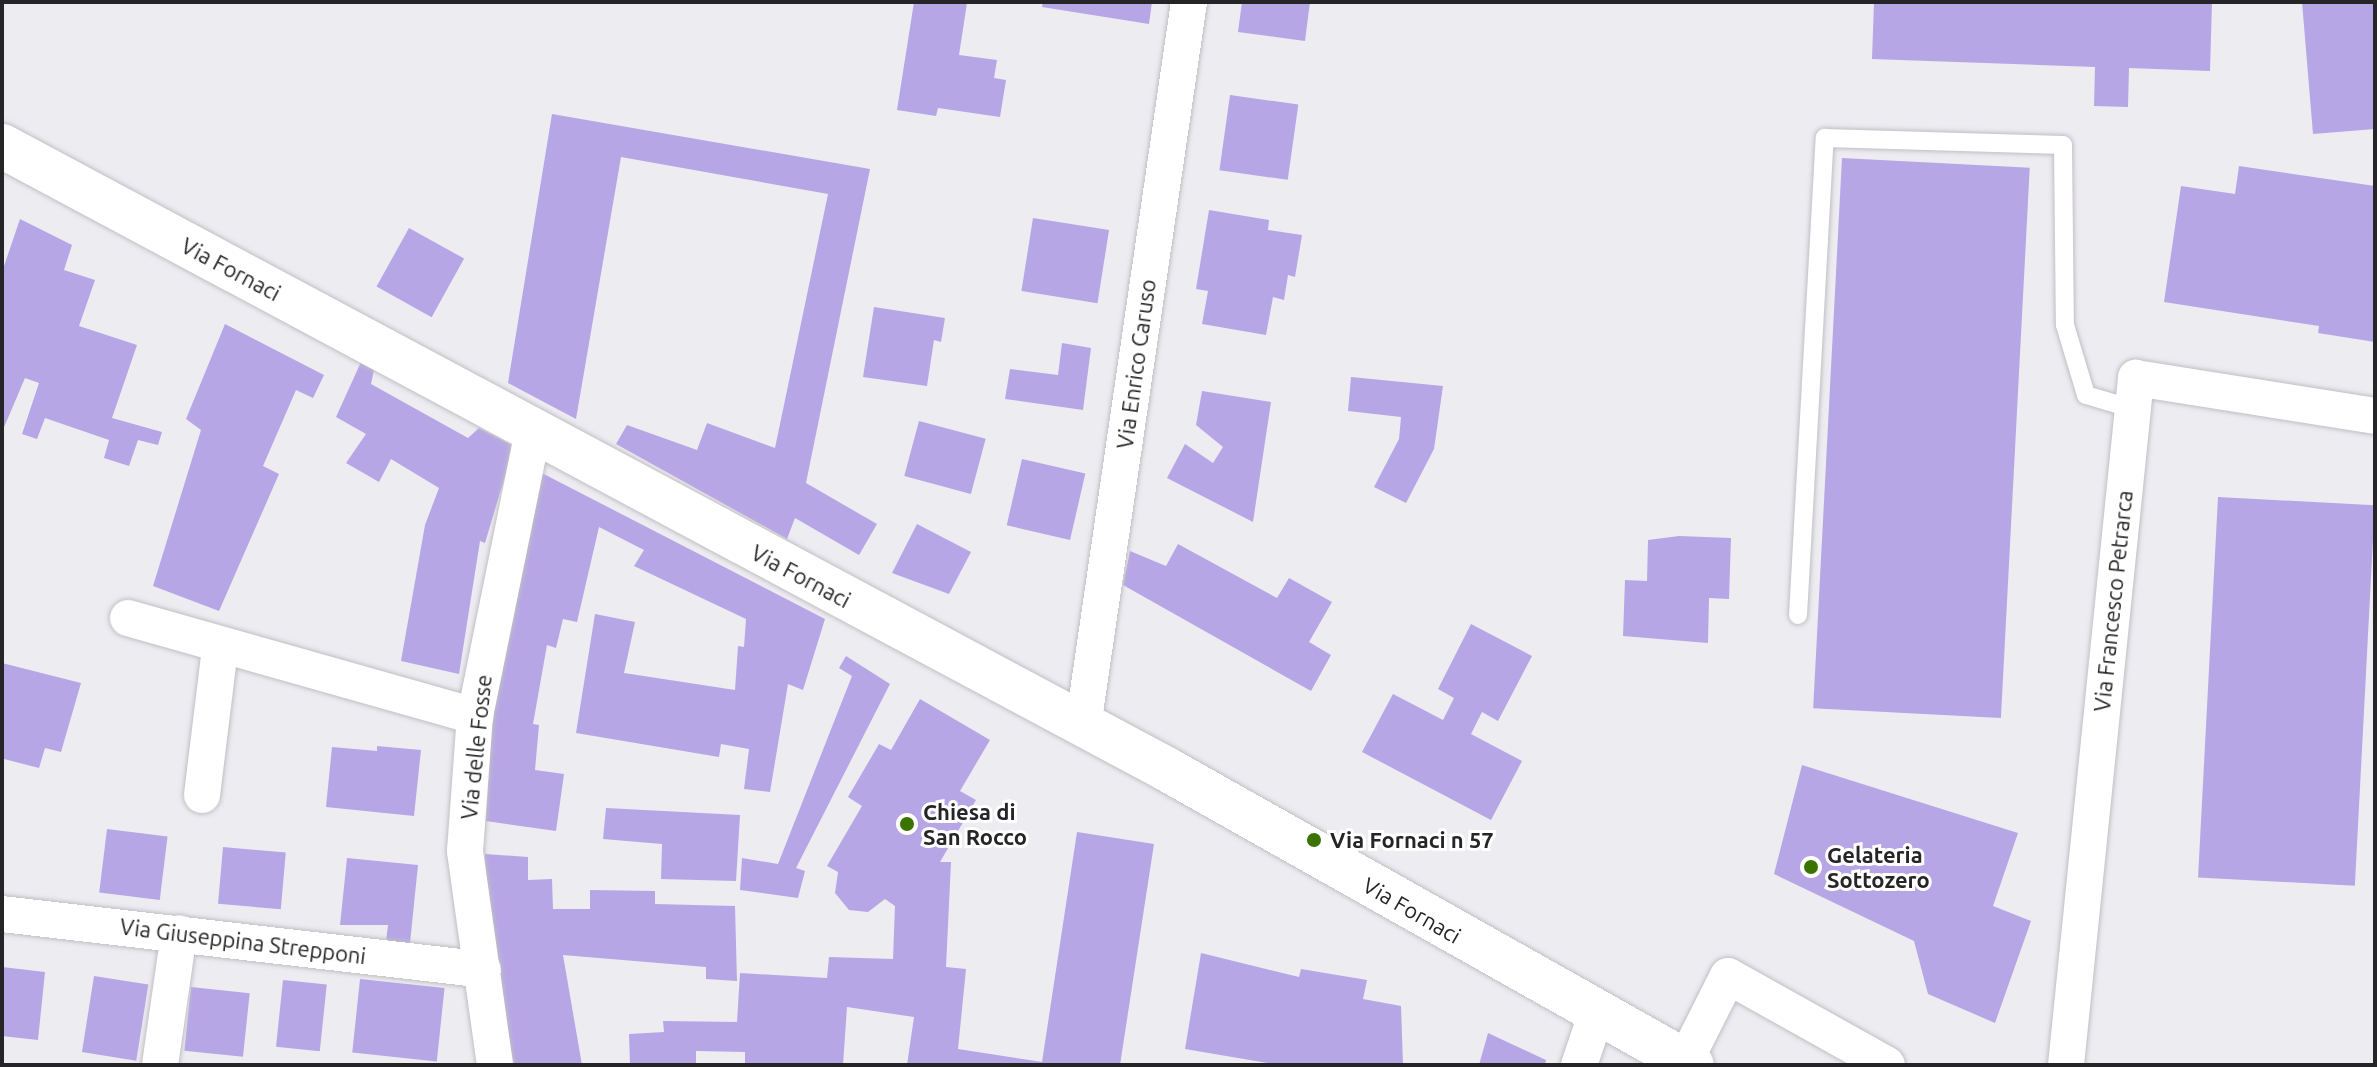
<!DOCTYPE html>
<html>
<head>
<meta charset="utf-8">
<style>
	body { margin:0 }
	#map { position:relative; width:2377px; height:1067px; overflow:hidden; background:#edecf1; font-family:Ubuntu,sans-serif }
	div>[style] { position:absolute }
	.building>* { inset:0; background:#b7a6e6; transform-origin:0 0 }
	.roads { filter:drop-shadow(0 0 2px #c0bfc4) drop-shadow(0 0 2px #c0bfc4) }
	.service>* { height:18px; margin:-9px; padding:0 9px; transform-origin:9px; border-radius:9px; background:#fff }
	.minor>* { height:36px; margin:-18px; padding:0 18px; transform-origin:18px; border-radius:18px; background:#fff }
	.tertiary>* { height:44px; margin:-22px; padding:0 22px; transform-origin:22px; border-radius:22px; background:#fff }
	.dots>* { width:22px; height:22px; translate:-50% -50%; box-sizing:border-box; border:4px solid #fff; border-radius:50% }
	span { translate:-50% -50%; white-space:nowrap; text-align:center; line-height:1.15; -webkit-text-stroke:6px #fff; paint-order:stroke }
	.street-label { font-size:22px; color:#252527 }
	.poi-label { font-size:22px; color:#252527; font-weight:700 }
	.left { translate:0 -50%; text-align:left }
	.frame { position:absolute; inset:0; border:4px solid #252527; pointer-events:none }
</style>
</head>
<body>
<div id="map">
	<div class="building">
		<div style="clip-path:polygon(914px 2px,967px 3px,959px 55px,997px 60px,994px 78px,1006px 80px,1000px 117px,938px 108px,936px 116px,897px 110px)"></div>
		<div style="clip-path:polygon(1043px 2px,1152px 2px,1149px 24px,1042px 7px)"></div>
		<div style="clip-path:polygon(1242px 2px,1310px 2px,1305px 41px,1238px 32px)"></div>
		<div style="clip-path:polygon(1874px 2px,2212px 2px,2210px 71px,2129px 68px,2128px 107px,2094px 106px,2095px 67px,1872px 59px)"></div>
		<div style="clip-path:polygon(2302px 2px,2375px 2px,2375px 129px,2313px 134px)"></div>
		<div style="left:1230px;top:95px;width:69px;height:76px;rotate:8deg"></div>
		<div style="clip-path:polygon(552px 114px,870px 169px,806px 483px,877px 524px,859px 555px,795px 518px,787px 539px,616px 444px,627px 425px,697px 450px,707px 423px,775px 448px,828px 194px,621px 157px,576px 419px,508px 383px)"></div>
		<div style="left:1842px;top:158px;width:188px;height:551px;rotate:3deg"></div>
		<div style="clip-path:polygon(2239px 166px,2375px 186px,2375px 342px,2318px 333px,2319px 326px,2164px 302px,2181px 186px,2235px 194px)"></div>
		<div style="clip-path:polygon(1209px 210px,1269px 220px,1268px 230px,1302px 235px,1295px 277px,1288px 275px,1284px 300px,1273px 297px,1266px 335px,1202px 324px,1208px 291px,1196px 289px)"></div>
		<div style="left:1033px;top:218px;width:77px;height:74px;rotate:9deg"></div>
		<div style="clip-path:polygon(20px 219px,72px 245px,64px 270px,95px 280px,79px 326px,137px 345px,112px 418px,162px 432px,158px 445px,138px 440px,129px 466px,104px 458px,109px 440px,45px 418px,37px 439px,22px 434px,39px 383px,25px 378px,2px 432px,2px 272px)"></div>
		<div style="left:409px;top:228px;width:63px;height:67px;rotate:29deg"></div>
		<div style="clip-path:polygon(874px 307px,945px 318px,941px 342px,934px 340px,927px 386px,863px 377px)"></div>
		<div style="clip-path:polygon(225px 324px,324px 375px,313px 398px,296px 390px,263px 466px,279px 474px,219px 611px,153px 586px,201px 430px,186px 419px)"></div>
		<div style="clip-path:polygon(1062px 343px,1091px 348px,1083px 410px,1005px 399px,1010px 369px,1058px 375px)"></div>
		<div style="clip-path:polygon(361px 362px,374px 370px,371px 384px,468px 438px,479px 428px,514px 446px,485px 543px,480px 541px,459px 674px,401px 661px,425px 525px,439px 488px,391px 459px,379px 482px,346px 463px,366px 434px,336px 417px)"></div>
		<div style="clip-path:polygon(1351px 377px,1443px 386px,1434px 449px,1406px 503px,1374px 487px,1399px 439px,1401px 417px,1348px 411px)"></div>
		<div style="clip-path:polygon(1202px 391px,1271px 402px,1253px 522px,1167px 478px,1185px 444px,1213px 463px,1223px 447px,1196px 425px)"></div>
		<div style="left:919px;top:421px;width:69px;height:57px;rotate:15deg"></div>
		<div style="left:1022px;top:459px;width:65px;height:68px;rotate:13deg"></div>
		<div style="clip-path:polygon(536px 470px,825px 619px,803px 690px,788px 684px,770px 792px,744px 789px,749px 749px,721px 744px,719px 757px,576px 733px,595px 614px,635px 622px,624px 673px,735px 690px,738px 646px,744px 647px,746px 619px,634px 566px,644px 550px,599px 527px,577px 622px,563px 619px,556px 648px,547px 645px,533px 724px,539px 725px,535px 770px,564px 774px,556px 831px,486px 821px,492px 718px)"></div>
		<div style="left:2218px;top:497px;width:157px;height:381px;rotate:3deg"></div>
		<div style="clip-path:polygon(917px 524px,971px 552px,949px 594px,892px 573px)"></div>
		<div style="clip-path:polygon(1679px 536px,1731px 538px,1729px 599px,1709px 598px,1708px 643px,1623px 636px,1625px 580px,1647px 581px,1648px 540px)"></div>
		<div style="clip-path:polygon(1178px 544px,1277px 598px,1289px 578px,1332px 602px,1309px 642px,1331px 655px,1311px 691px,1123px 585px,1130px 551px,1166px 566px)"></div>
		<div style="clip-path:polygon(1471px 624px,1532px 656px,1498px 721px,1482px 712px,1471px 734px,1522px 761px,1491px 820px,1362px 752px,1393px 694px,1443px 720px,1454px 698px,1438px 689px)"></div>
		<div style="clip-path:polygon(846px 656px,890px 684px,796px 868px,805px 871px,798px 898px,740px 890px,742px 858px,778px 864px,852px 676px,839px 668px)"></div>
		<div style="clip-path:polygon(2px 663px,81px 683px,61px 752px,45px 748px,39px 768px,4px 759px)"></div>
		<div style="clip-path:polygon(920px 699px,990px 740px,960px 791px,976px 800px,940px 862px,951px 862px,946px 967px,966px 969px,958px 1049px,1042px 1062px,1077px 832px,1154px 844px,1120px 1065px,907px 1065px,914px 1017px,847px 1007px,843px 1065px,745px 1065px,745px 1052px,696px 1051px,696px 1065px,630px 1065px,629px 1034px,664px 1032px,663px 1021px,737px 1022px,740px 973px,827px 978px,829px 957px,893px 959px,895px 906px,885px 899px,868px 912px,849px 910px,835px 893px,838px 872px,827px 866px,862px 806px,848px 797px,879px 744px,891px 750px)"></div>
		<div style="clip-path:polygon(377px 746px,421px 750px,414px 816px,326px 807px,332px 747px,377px 751px)"></div>
		<div style="clip-path:polygon(1802px 765px,2018px 833px,1993px 906px,2031px 921px,1995px 1023px,1928px 994px,1914px 941px,1774px 874px)"></div>
		<div style="clip-path:polygon(606px 808px,740px 815px,736px 881px,661px 879px,662px 844px,603px 839px)"></div>
		<div style="left:107px;top:829px;width:61px;height:64px;rotate:7deg"></div>
		<div style="left:223px;top:847px;width:63px;height:57px;rotate:5deg"></div>
		<div style="clip-path:polygon(485px 854px,528px 857px,528px 880px,552px 879px,553px 909px,590px 909px,590px 890px,655px 891px,655px 904px,735px 906px,737px 981px,706px 979px,706px 967px,563px 955px,582px 1065px,514px 1065px,488px 927px)"></div>
		<div style="clip-path:polygon(347px 858px,418px 865px,410px 943px,386px 941px,388px 925px,340px 925px)"></div>
		<div style="clip-path:polygon(1201px 953px,1299px 977px,1301px 969px,1367px 980px,1363px 999px,1401px 1006px,1403px 1065px,1279px 1065px,1185px 1049px)"></div>
		<div style="clip-path:polygon(2px 967px,45px 972px,38px 1040px,2px 1036px)"></div>
		<div style="left:94px;top:976px;width:55px;height:77px;rotate:9deg"></div>
		<div style="left:360px;top:979px;width:85px;height:74px;rotate:6deg"></div>
		<div style="left:283px;top:980px;width:44px;height:67px;rotate:6deg"></div>
		<div style="left:191px;top:987px;width:59px;height:64px;rotate:6deg"></div>
		<div style="clip-path:polygon(1488px 1033px,1546px 1060px,1545px 1065px,1479px 1065px)"></div>
	</div>
	<div class="roads">
		<div class="service">
			<div style="left:1798px;top:615px;width:478px;rotate:-86.8deg"></div>
			<div style="left:1825px;top:138px;width:238px;rotate:1.7deg"></div>
			<div style="left:2063px;top:145px;width:180px;rotate:89.4deg"></div>
			<div style="left:2065px;top:325px;width:73px;rotate:73.3deg"></div>
			<div style="left:2086px;top:395px;width:49px;rotate:16.6deg"></div>
		</div>
		<div class="minor">
			<div style="left:128px;top:618px;width:361px;rotate:15.8deg"></div>
			<div style="left:1083px;top:726px;width:732px;rotate:-81.67deg"></div>
			<div style="left:202px;top:795px;width:147px;rotate:-83deg"></div>
			<div style="left:2px;top:914px;width:484px;rotate:6.6deg"></div>
			<div style="left:1685px;top:1061px;width:95px;rotate:-63.2deg"></div>
			<div style="left:1728px;top:976px;width:182px;rotate:29.2deg"></div>
			<div style="left:160px;top:1065px;width:133px;rotate:-81.8deg"></div>
			<div style="left:495px;top:1065px;width:216px;rotate:-98deg"></div>
			<div style="left:465px;top:851px;width:135px;rotate:-85.8deg"></div>
			<div style="left:475px;top:716px;width:291px;rotate:-78.5deg"></div>
			<div style="left:1579px;top:1065px;width:56px;rotate:-71.2deg"></div>
			<div style="left:2066px;top:1065px;width:691px;rotate:-84.18deg"></div>
			<div style="left:2136px;top:378px;width:242px;rotate:9deg"></div>
		</div>
		<div class="tertiary">
			<div style="left:2px;top:146px;width:1322px;rotate:28.15deg"></div>
			<div style="left:1168px;top:770px;width:601px;rotate:29.38deg"></div>
		</div>
	</div>
	<div class="dots">
		<div style="left:907px;top:824px;background:#3b7300"></div>
		<div style="left:1314px;top:840px;background:#3b7300"></div>
		<div style="left:1811px;top:867px;background:#3b7300"></div>
	</div>
	<div class="street-label">
		<span style="left:231px;top:269px;rotate:28deg">Via Fornaci</span>
		<span style="left:1136px;top:364px;rotate:-82deg">Via Enrico Caruso</span>
		<span style="left:801px;top:576px;rotate:28deg">Via Fornaci</span>
		<span style="left:2113px;top:601px;rotate:-84deg">Via Francesco Petrarca</span>
		<span style="left:476px;top:747px;rotate:-84deg">Via delle Fosse</span>
		<span style="left:1412px;top:910px;rotate:30deg">Via Fornaci</span>
		<span style="left:243px;top:941px;rotate:7deg">Via Giuseppina Strepponi</span>
	</div>
	<div class="poi-label">
		<span class="left" style="left:923px;top:824px">Chiesa di<br>San Rocco</span>
		<span class="left" style="left:1330px;top:840px">Via Fornaci n 57</span>
		<span class="left" style="left:1827px;top:867px">Gelateria<br>Sottozero</span>
	</div>
	<div class="frame"></div>
</div>
</body>
</html>
